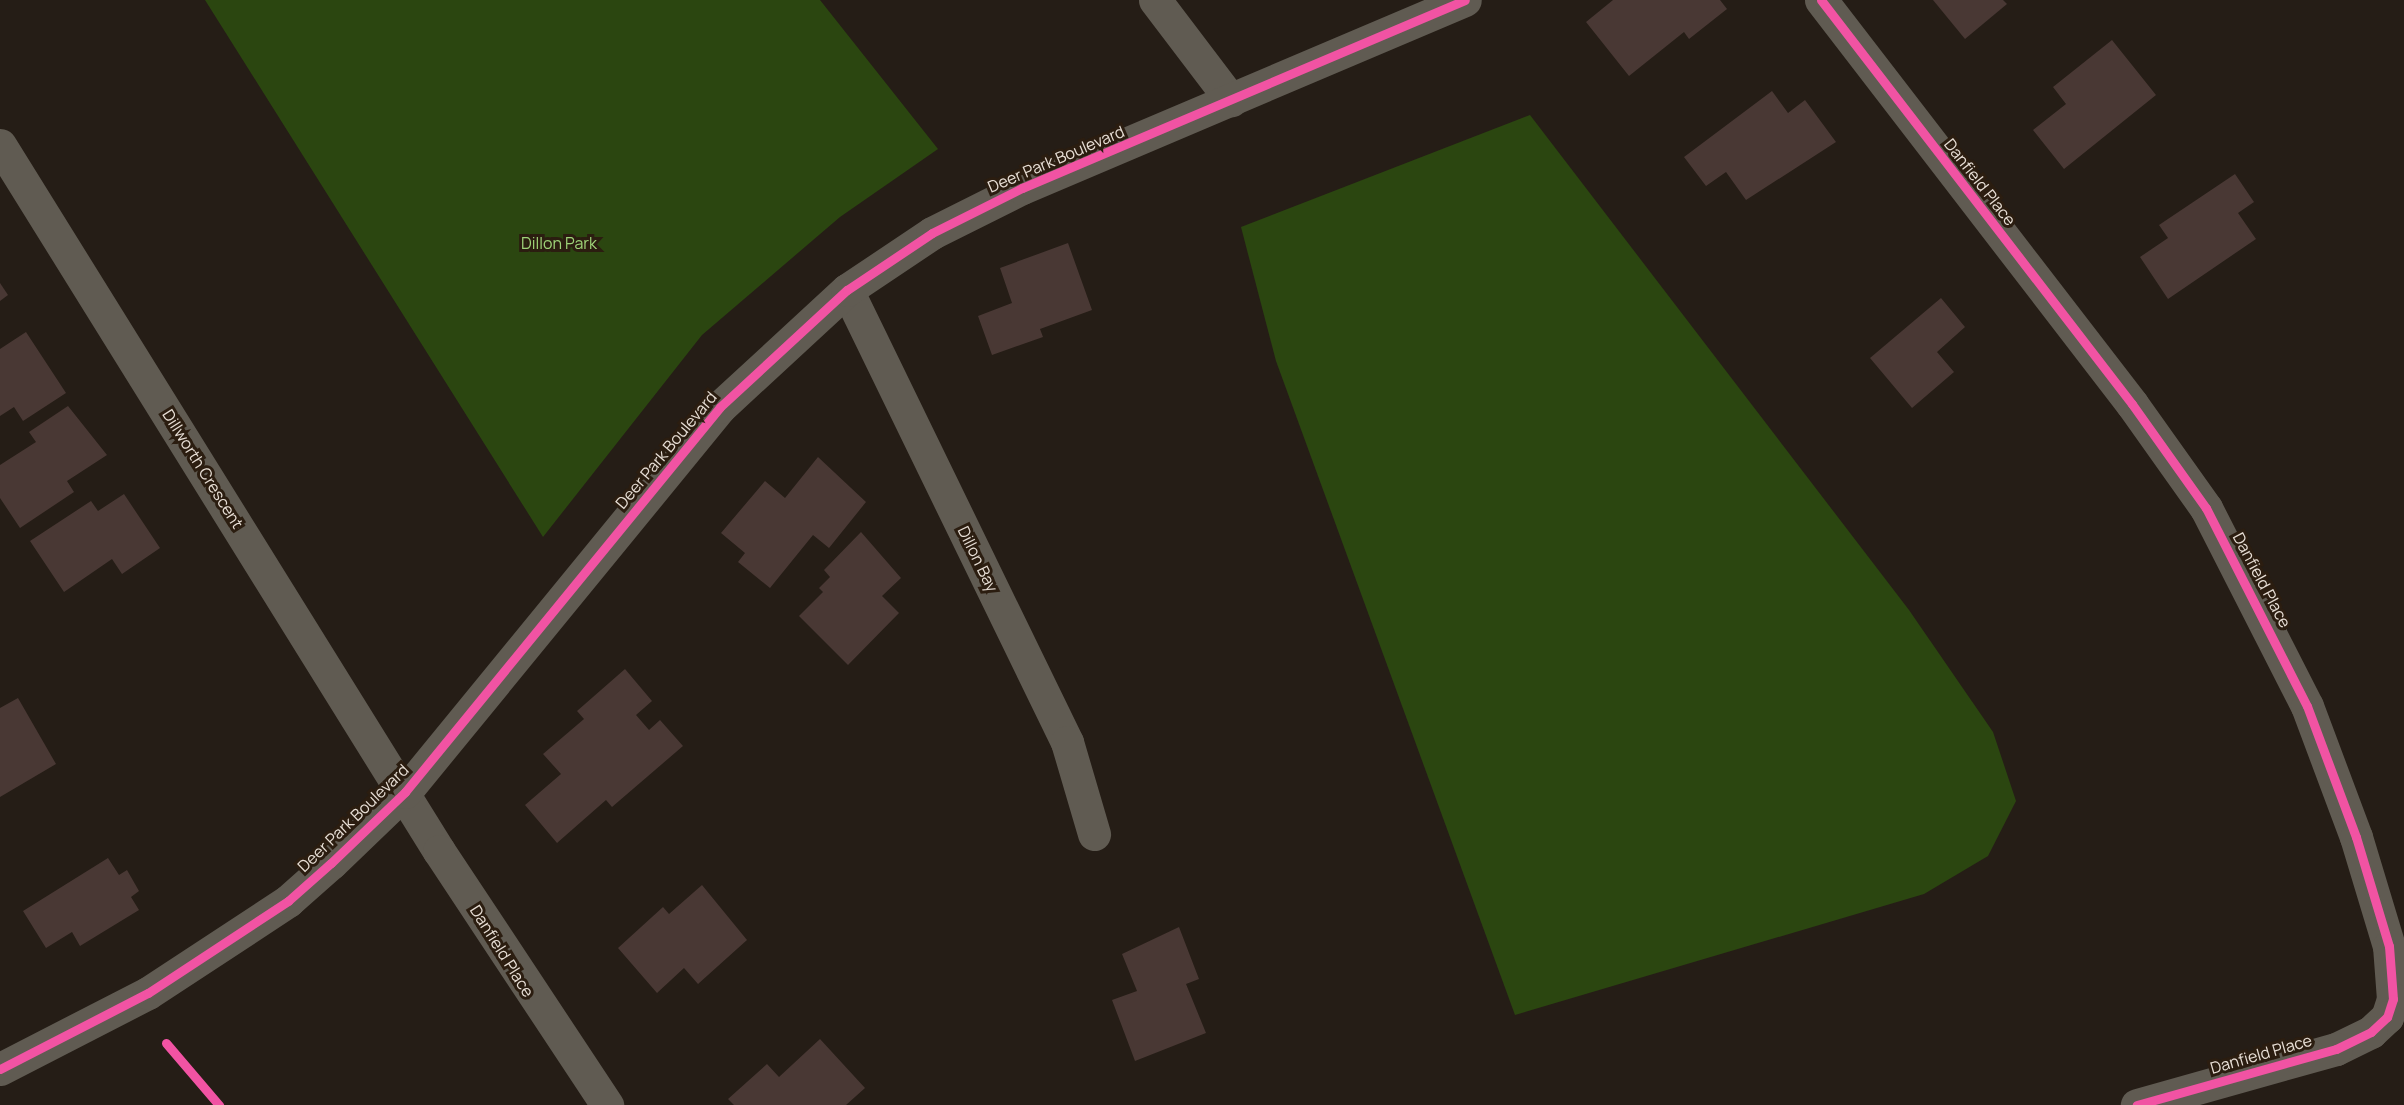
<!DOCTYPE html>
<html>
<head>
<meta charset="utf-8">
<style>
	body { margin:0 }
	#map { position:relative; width:2404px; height:1105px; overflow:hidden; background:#251d16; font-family:Manrope,sans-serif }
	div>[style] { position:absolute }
	.green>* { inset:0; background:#2b4610 }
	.building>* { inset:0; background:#493834 }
	.minor>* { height:33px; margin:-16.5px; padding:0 16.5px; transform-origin:16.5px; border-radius:16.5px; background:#605b52 }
	.cycleway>* { height:9px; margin:-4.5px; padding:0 4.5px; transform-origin:4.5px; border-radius:4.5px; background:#f153a3 }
	span { translate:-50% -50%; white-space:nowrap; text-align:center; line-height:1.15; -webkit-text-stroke:6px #2b1d10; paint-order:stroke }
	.street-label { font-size:16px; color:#e8dfd6 }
	.park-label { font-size:16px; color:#9ed378 }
</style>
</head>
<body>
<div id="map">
	<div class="green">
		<div style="clip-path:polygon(205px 0,820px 0,938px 149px,840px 217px,702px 335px,543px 537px)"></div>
		<div style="clip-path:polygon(1530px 115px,1909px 610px,1993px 732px,2016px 801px,1988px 856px,1924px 894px,1515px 1015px,1276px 361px,1241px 227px)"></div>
	</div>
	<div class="building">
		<div style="clip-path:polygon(1613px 0,1720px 0,1727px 9px,1689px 39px,1684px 32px,1629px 76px,1586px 22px)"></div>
		<div style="clip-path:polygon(1933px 0,2003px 0,2007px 4px,1965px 39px)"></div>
		<div style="clip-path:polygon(2112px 40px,2156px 95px,2064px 169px,2033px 130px,2066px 104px,2053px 87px)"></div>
		<div style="clip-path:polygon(1772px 91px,1788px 113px,1805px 100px,1836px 142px,1746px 200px,1726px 172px,1706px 186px,1684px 157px)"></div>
		<div style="clip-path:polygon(2235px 174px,2254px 202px,2238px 213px,2256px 239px,2168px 299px,2140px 257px,2168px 238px,2159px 225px)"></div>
		<div style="clip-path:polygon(1068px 243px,1092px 310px,1040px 329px,1043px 337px,992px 355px,978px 316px,1012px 303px,1000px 268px)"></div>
		<div style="clip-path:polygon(0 283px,8px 295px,0 301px)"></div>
		<div style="clip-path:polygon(1941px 298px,1965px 327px,1937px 352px,1954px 372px,1912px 408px,1870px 358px)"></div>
		<div style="clip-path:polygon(26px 332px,66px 393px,23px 421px,14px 407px,0 416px,0 349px)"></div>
		<div style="clip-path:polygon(68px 406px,107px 455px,67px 481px,74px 492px,20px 528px,0 498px,0 465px,36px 442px,29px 432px)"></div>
		<div style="clip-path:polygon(818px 457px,866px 502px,829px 548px,813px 535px,770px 588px,738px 562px,745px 553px,721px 533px,765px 481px,785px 498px)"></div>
		<div style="clip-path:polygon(124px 494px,160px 548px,122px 574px,112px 559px,64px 592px,30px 541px,91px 501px,98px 511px)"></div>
		<div style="clip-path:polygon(861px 532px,901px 578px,882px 596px,899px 613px,848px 665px,799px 616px,823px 592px,819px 588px,830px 577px,824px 570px)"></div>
		<div style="clip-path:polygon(625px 669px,652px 701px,636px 715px,649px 730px,660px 720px,683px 746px,612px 807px,606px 800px,557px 843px,525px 805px,561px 774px,543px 754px,584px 719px,577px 711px)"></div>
		<div style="clip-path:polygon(18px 698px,56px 764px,0 797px,0 708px)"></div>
		<div style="clip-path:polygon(108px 858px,119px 875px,127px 870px,139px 891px,131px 897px,139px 910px,80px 946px,72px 932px,46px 948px,23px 911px)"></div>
		<div style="clip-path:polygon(702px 885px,747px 940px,698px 984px,684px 968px,657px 993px,618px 948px,663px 907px,669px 914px)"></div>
		<div style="clip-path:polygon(1179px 927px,1199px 979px,1186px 984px,1206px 1033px,1135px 1061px,1112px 1000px,1137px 991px,1122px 954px)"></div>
		<div style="clip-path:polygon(820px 1039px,865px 1088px,846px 1105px,734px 1105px,728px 1099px,767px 1064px,779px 1077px)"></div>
	</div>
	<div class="minor">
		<div style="left:1155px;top:0;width:126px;rotate:52.8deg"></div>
		<div style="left:1821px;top:0;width:510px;rotate:52.41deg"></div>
		<div style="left:2132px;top:404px;width:128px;rotate:54.6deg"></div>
		<div style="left:2206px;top:508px;width:222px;rotate:63deg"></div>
		<div style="left:2307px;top:706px;width:140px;rotate:69.5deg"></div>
		<div style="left:2356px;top:837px;width:114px;rotate:73.2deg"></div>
		<div style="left:2389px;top:946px;width:53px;rotate:85.7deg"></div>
		<div style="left:2393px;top:999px;width:19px;rotate:108deg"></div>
		<div style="left:2387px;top:1017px;width:22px;rotate:137deg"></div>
		<div style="left:2371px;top:1032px;width:39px;rotate:154deg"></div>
		<div style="left:2336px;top:1049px;width:207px;rotate:164.3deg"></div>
		<div style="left:0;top:145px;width:831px;rotate:58.13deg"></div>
		<div style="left:439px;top:851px;width:305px;rotate:56.5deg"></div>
		<div style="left:847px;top:290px;width:503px;rotate:64.05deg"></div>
		<div style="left:1067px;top:742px;width:96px;rotate:73.6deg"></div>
		<div style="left:0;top:1069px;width:166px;rotate:-27.2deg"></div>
		<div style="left:148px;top:993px;width:168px;rotate:-33.3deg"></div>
		<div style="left:288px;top:901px;width:57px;rotate:-41.5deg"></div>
		<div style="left:331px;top:863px;width:103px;rotate:-43.8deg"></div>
		<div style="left:405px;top:792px;width:497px;rotate:-50.7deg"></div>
		<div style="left:720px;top:407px;width:173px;rotate:-42.7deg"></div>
		<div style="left:847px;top:290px;width:102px;rotate:-33.8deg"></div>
		<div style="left:932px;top:233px;width:101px;rotate:-26.6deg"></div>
		<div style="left:1022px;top:188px;width:481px;rotate:-23deg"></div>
	</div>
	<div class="cycleway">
		<div style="left:1821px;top:0;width:510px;rotate:52.41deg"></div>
		<div style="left:2132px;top:404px;width:128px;rotate:54.6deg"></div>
		<div style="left:2206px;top:508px;width:222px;rotate:63deg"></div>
		<div style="left:2307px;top:706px;width:140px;rotate:69.5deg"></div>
		<div style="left:2356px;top:837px;width:114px;rotate:73.2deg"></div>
		<div style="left:2389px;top:946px;width:53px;rotate:85.7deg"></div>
		<div style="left:2393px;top:999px;width:19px;rotate:108deg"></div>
		<div style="left:2387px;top:1017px;width:22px;rotate:137deg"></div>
		<div style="left:2371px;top:1032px;width:39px;rotate:154deg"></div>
		<div style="left:2336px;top:1049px;width:207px;rotate:164.3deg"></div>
		<div style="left:166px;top:1043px;width:82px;rotate:49.5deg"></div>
		<div style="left:0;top:1069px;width:166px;rotate:-27.2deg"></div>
		<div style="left:148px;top:993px;width:168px;rotate:-33.3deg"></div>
		<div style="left:288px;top:901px;width:57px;rotate:-41.5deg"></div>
		<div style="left:331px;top:863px;width:103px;rotate:-43.8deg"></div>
		<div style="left:405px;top:792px;width:497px;rotate:-50.7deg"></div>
		<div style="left:720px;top:407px;width:173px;rotate:-42.7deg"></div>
		<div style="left:847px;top:290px;width:102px;rotate:-33.8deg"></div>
		<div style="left:932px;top:233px;width:101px;rotate:-26.6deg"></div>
		<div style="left:1022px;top:188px;width:481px;rotate:-23deg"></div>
	</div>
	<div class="street-label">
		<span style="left:1056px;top:159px;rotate:-23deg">Deer Park Boulevard</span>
		<span style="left:1980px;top:182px;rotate:52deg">Danfield Place</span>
		<span style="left:666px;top:450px;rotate:-50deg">Deer Park Boulevard</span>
		<span style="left:203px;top:469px;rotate:58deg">Dillworth Crescent</span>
		<span style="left:978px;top:559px;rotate:64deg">Dillon Bay</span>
		<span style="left:2262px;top:580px;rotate:62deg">Danfield Place</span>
		<span style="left:353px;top:818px;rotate:-44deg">Deer Park Boulevard</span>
		<span style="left:502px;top:951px;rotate:58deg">Danfield Place</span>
		<span style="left:2261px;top:1054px;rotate:-16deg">Danfield Place</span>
	</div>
	<div class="park-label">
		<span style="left:559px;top:243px">Dillon Park</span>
	</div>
</div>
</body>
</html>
